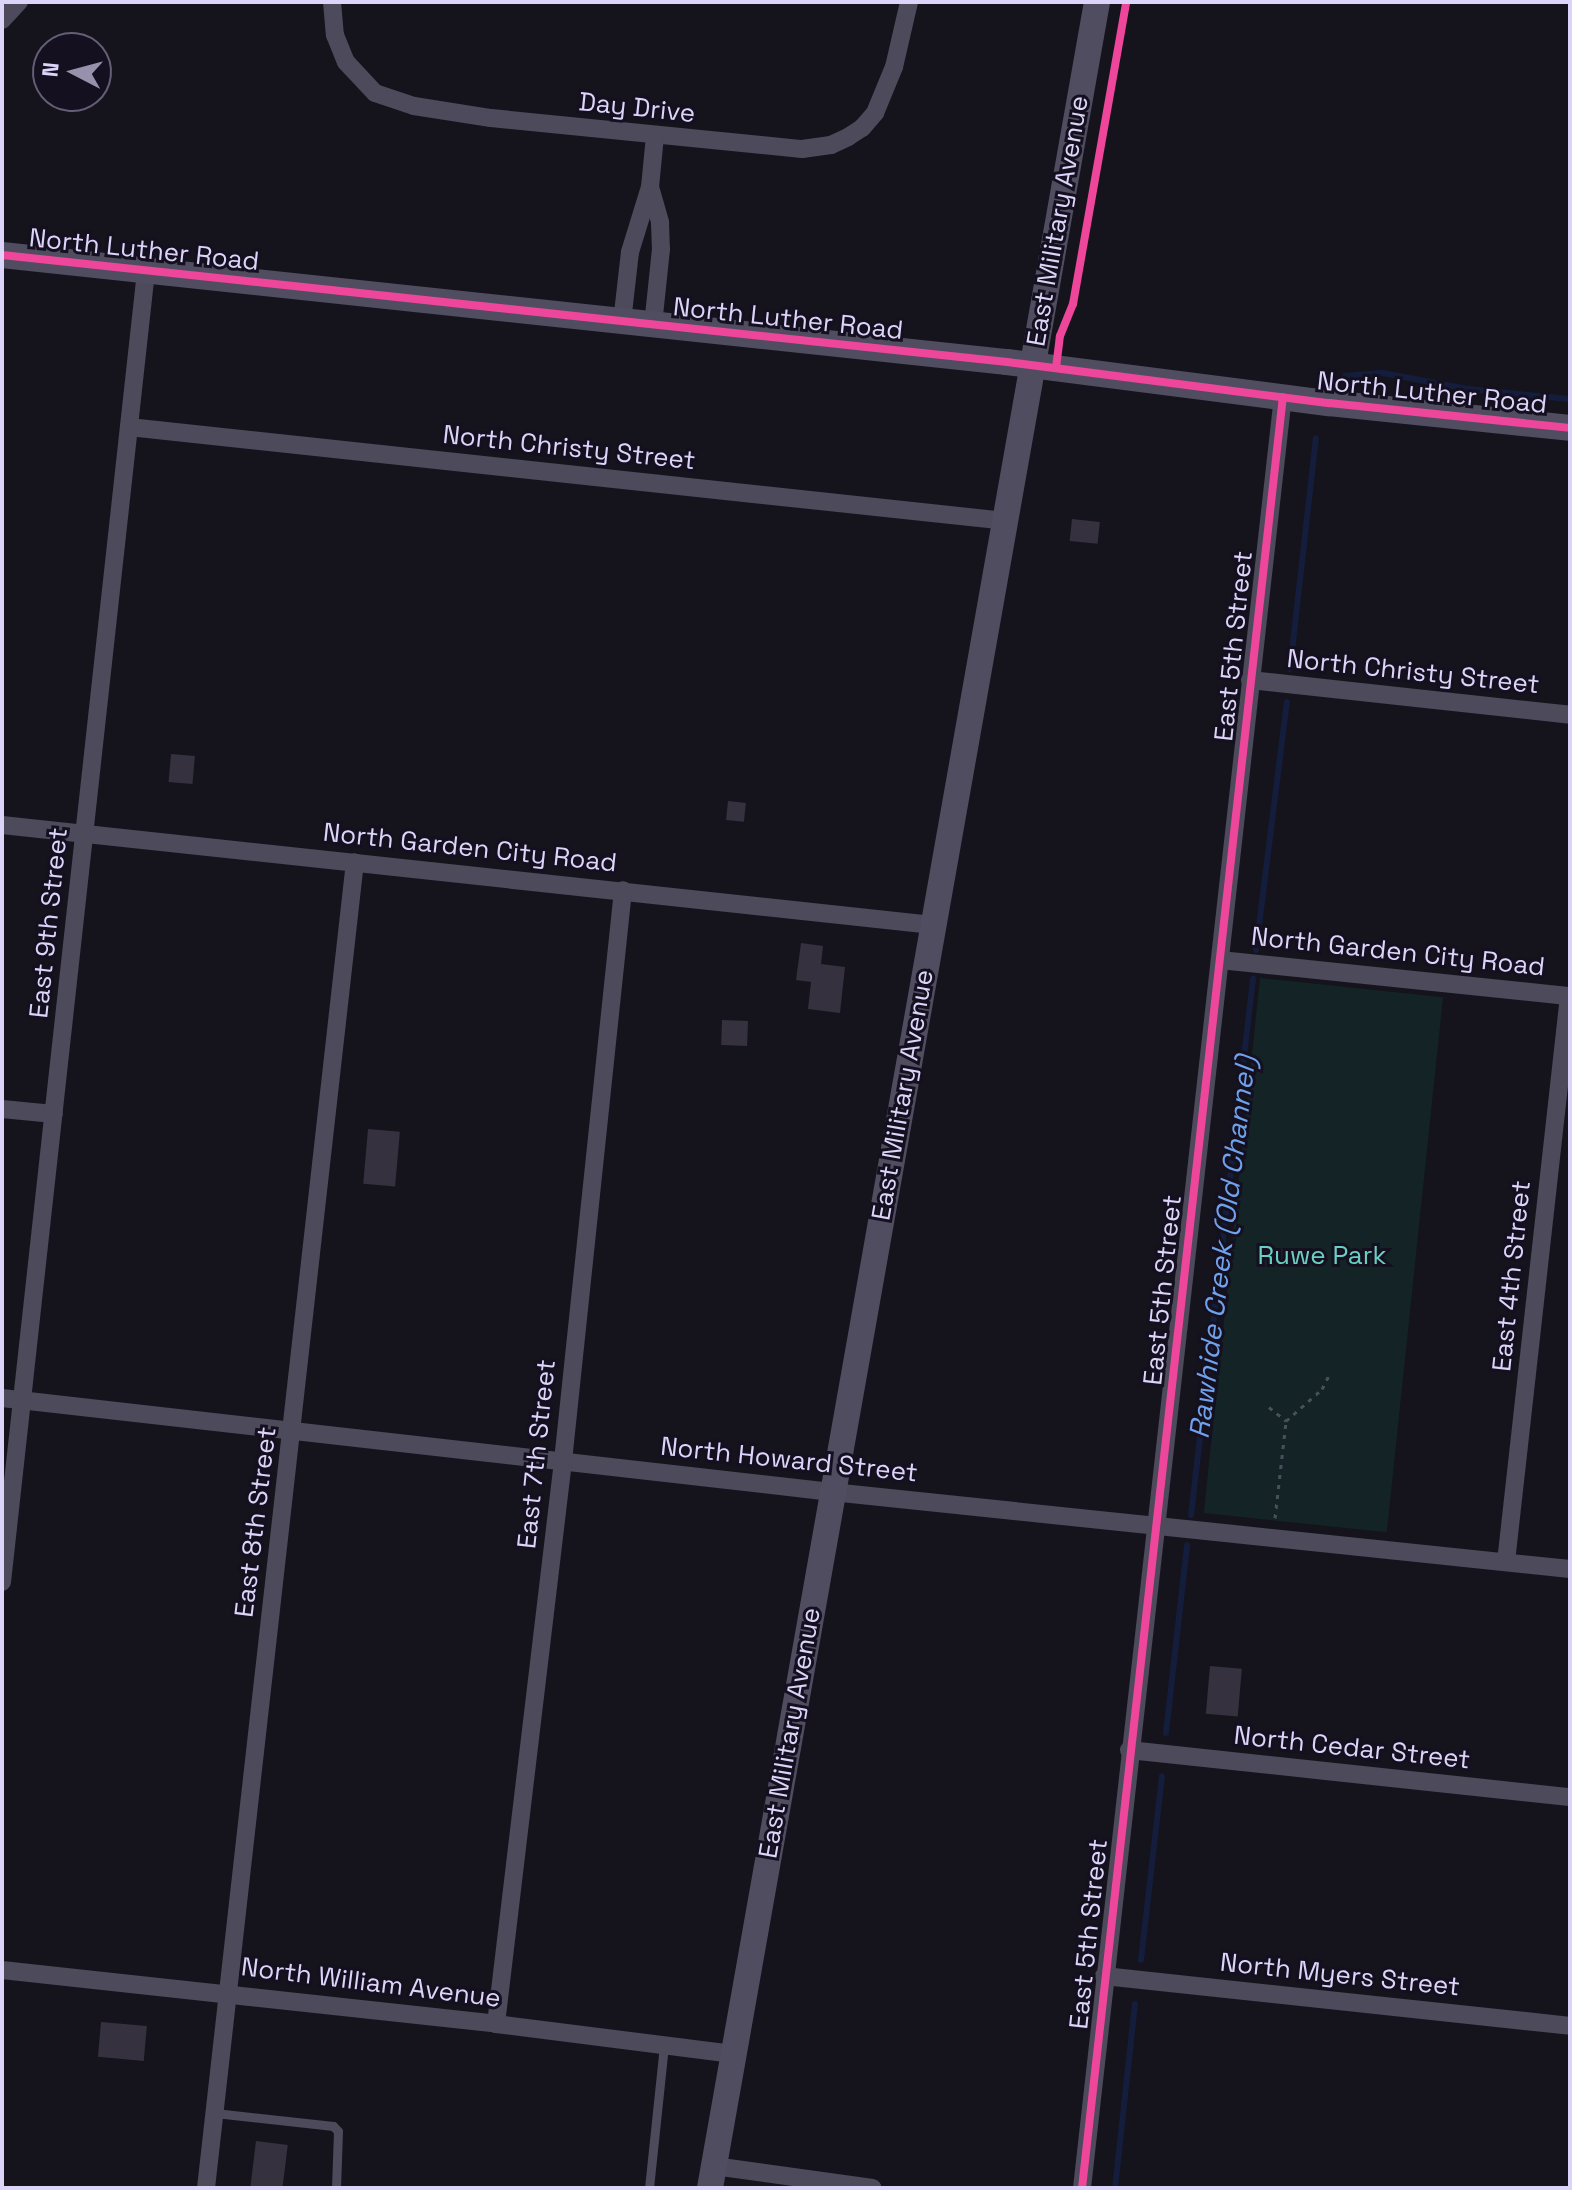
<!DOCTYPE html>
<style>
body{margin:0}
#map{position:relative;width:1572px;height:2190px;overflow:hidden;background:#15141c;font-family:"Space Grotesk",sans-serif}
div>[style]{position:absolute}
.green>*{inset:0;background:#142426;transform-origin:0 0}
.stream>*{height:6px;margin:-3px;padding:0 3px;transform-origin:3px;border-radius:3px;background:#141d3c}
.building>*{inset:0;background:#35313e;transform-origin:0 0}
.path>*{height:3px;margin-top:-1.5px;transform-origin:0;background:repeating-linear-gradient(90deg,#47505b 0 4px,transparent 0 10px)}
.lane>*{height:9px;margin:-4.5px;padding:0 4.5px;transform-origin:4.5px;border-radius:4.5px;background:#4c4a5b}
.street>*{height:18px;margin:-9px;padding:0 9px;transform-origin:9px;border-radius:9px;background:#4c4a5b}
.secondary>*{height:26px;margin:-13px;padding:0 13px;transform-origin:13px;border-radius:13px;background:#504d61}
.cycleway>*{height:8px;margin:-4px;padding:0 4px;transform-origin:4px;border-radius:4px;background:#ed469a}
span{translate:-50% -50%;white-space:nowrap;text-align:center;line-height:1.15;-webkit-text-stroke:6px #14101f;paint-order:stroke}
.street-label{font-size:26px;color:#ddd4f9}
.park-label{font-size:26px;color:#6acfc3}
.water-label{font-size:28px;color:#70a2eb;font-style:italic}
.frame{position:absolute;inset:0;border:4px solid #ddd4f9;pointer-events:none}
.north{position:absolute;left:32px;top:32px;width:80px;height:80px;box-sizing:border-box;background:#14101f;border:2px solid #645e76;border-radius:50%;rotate:276deg;font-size:22px;font-weight:700;line-height:32px;text-align:center;color:#ddd4f9}
.north::after{content:'';display:block;margin:auto;width:28px;height:36px;background:#9791ac;clip-path:polygon(50% 0,100% 100%,50% 72%,0 100%)}
</style>
<div id="map">
<div class="green">
<div style="left:1260px;top:978px;width:184px;height:538px;rotate:6deg"></div>
</div>
<div class="stream">
<div style="left:1345px;top:376px;width:38px;rotate:-5deg"></div>
<div style="left:1383px;top:373px;width:86px;rotate:10.7deg"></div>
<div style="left:1468px;top:389px;width:102px;rotate:5.6deg"></div>
<div style="left:1290px;top:669px;width:232px;rotate:-83.6deg"></div>
<div style="left:1256px;top:950px;width:250px;rotate:-82.9deg"></div>
<div style="left:1191px;top:1515px;width:540px;rotate:-83.4deg"></div>
<div style="left:1166px;top:1733px;width:189px;rotate:-83.6deg"></div>
<div style="left:1141px;top:1960px;width:185px;rotate:-83.5deg"></div>
<div style="left:1115px;top:2188px;width:185px;rotate:-83.8deg"></div>
</div>
<div class="building">
<div style="left:1072px;top:519px;width:28px;height:22px;rotate:6deg"></div>
<div style="left:171px;top:754px;width:24px;height:28px;rotate:5deg"></div>
<div style="left:728px;top:801px;width:18px;height:19px;rotate:6deg"></div>
<div style="clip-path:polygon(801px 943px,823px 946px,821px 964px,845px 967px,840px 1013px,808px 1009px,811px 982px,796px 980px)"></div>
<div style="left:722px;top:1020px;width:26px;height:25px;rotate:2deg"></div>
<div style="left:368px;top:1129px;width:32px;height:55px;rotate:5deg"></div>
<div style="left:1210px;top:1666px;width:32px;height:48px;rotate:5deg"></div>
<div style="left:101px;top:2022px;width:46px;height:35px;rotate:5deg"></div>
<div style="left:256px;top:2141px;width:32px;height:47px;rotate:7deg"></div>
</div>
<div class="path">
<div style="left:1269px;top:1407px;width:22px;rotate:39deg"></div>
<div style="left:1275px;top:1518px;width:98px;rotate:-83.5deg"></div>
<div style="left:1286px;top:1421px;width:48px;rotate:-41.6deg"></div>
<div style="left:1322px;top:1389px;width:16px;rotate:-63deg"></div>
</div>
<div class="lane">
<div style="left:215px;top:2113px;width:119px;rotate:6.3deg"></div>
<div style="left:333px;top:2126px;width:7px;rotate:45deg"></div>
<div style="left:338px;top:2131px;width:57px;rotate:92deg"></div>
<div style="left:649px;top:2188px;width:144px;rotate:-84deg"></div>
</div>
<div class="street">
<div style="left:332px;top:2px;width:33px;rotate:85deg"></div>
<div style="left:335px;top:35px;width:29px;rotate:68deg"></div>
<div style="left:346px;top:62px;width:42px;rotate:46.9deg"></div>
<div style="left:375px;top:93px;width:41px;rotate:18.4deg"></div>
<div style="left:414px;top:106px;width:78px;rotate:8.9deg"></div>
<div style="left:491px;top:118px;width:313px;rotate:5.7deg"></div>
<div style="left:802px;top:149px;width:29px;rotate:-8deg"></div>
<div style="left:831px;top:145px;width:19px;rotate:-25deg"></div>
<div style="left:848px;top:137px;width:17px;rotate:-33deg"></div>
<div style="left:862px;top:128px;width:20px;rotate:-49deg"></div>
<div style="left:875px;top:113px;width:50px;rotate:-67.6deg"></div>
<div style="left:894px;top:67px;width:67px;rotate:-77deg"></div>
<div style="left:2px;top:20px;width:25px;rotate:-47deg"></div>
<div style="left:650px;top:187px;width:37px;rotate:74deg"></div>
<div style="left:660px;top:223px;width:26px;rotate:88deg"></div>
<div style="left:661px;top:249px;width:76px;rotate:96deg"></div>
<div style="left:622px;top:322px;width:70px;rotate:-83.5deg"></div>
<div style="left:630px;top:252px;width:68px;rotate:-72.9deg"></div>
<div style="left:650px;top:187px;width:51px;rotate:-84.4deg"></div>
<div style="left:129px;top:427px;width:881px;rotate:6.12deg"></div>
<div style="left:1250px;top:680px;width:322px;rotate:6.2deg"></div>
<div style="left:2px;top:825px;width:936px;rotate:6.13deg"></div>
<div style="left:1220px;top:960px;width:352px;rotate:5.9deg"></div>
<div style="left:2px;top:1109px;width:52px;rotate:5.5deg"></div>
<div style="left:2px;top:1398px;width:835px;rotate:6.46deg"></div>
<div style="left:832px;top:1492px;width:742px;rotate:5.96deg"></div>
<div style="left:1506px;top:1562px;width:569px;rotate:-83.65deg"></div>
<div style="left:2px;top:1582px;width:1319px;rotate:-83.73deg"></div>
<div style="left:1129px;top:1750px;width:443px;rotate:6.1deg"></div>
<div style="left:2px;top:1970px;width:497px;rotate:6.2deg"></div>
<div style="left:496px;top:2024px;width:239px;rotate:7.2deg"></div>
<div style="left:1104px;top:1976px;width:469px;rotate:6.1deg"></div>
<div style="left:496px;top:2024px;width:567px;rotate:-83.21deg"></div>
<div style="left:563px;top:1461px;width:574px;rotate:-84deg"></div>
<div style="left:714px;top:2166px;width:160px;rotate:7.9deg"></div>
<div style="left:206px;top:2188px;width:1334px;rotate:-83.59deg"></div>
<div style="left:1082px;top:2188px;width:1802px;rotate:-83.6deg"></div>
</div>
<div class="secondary">
<div style="left:2px;top:255px;width:1011px;rotate:6.08deg"></div>
<div style="left:1007px;top:362px;width:325px;rotate:7.3deg"></div>
<div style="left:1329px;top:403px;width:242px;rotate:5.9deg"></div>
<div style="left:710px;top:2188px;width:2220px;rotate:-79.96deg"></div>
</div>
<div class="cycleway">
<div style="left:2px;top:255px;width:1011px;rotate:6.08deg"></div>
<div style="left:1007px;top:362px;width:325px;rotate:7.3deg"></div>
<div style="left:1329px;top:403px;width:242px;rotate:5.9deg"></div>
<div style="left:1056px;top:368px;width:32px;rotate:-83deg"></div>
<div style="left:1060px;top:336px;width:35px;rotate:-68deg"></div>
<div style="left:1073px;top:304px;width:307px;rotate:-80deg"></div>
<div style="left:1082px;top:2188px;width:1802px;rotate:-83.6deg"></div>
</div>
<div class="street-label">
<span style="left:637px;top:108px;rotate:6deg">Day Drive</span>
<span style="left:1058px;top:221px;rotate:-80deg">East Military Avenue</span>
<span style="left:144px;top:250px;rotate:6deg">North Luther Road</span>
<span style="left:788px;top:319px;rotate:6deg">North Luther Road</span>
<span style="left:1432px;top:393px;rotate:6deg">North Luther Road</span>
<span style="left:569px;top:448px;rotate:6deg">North Christy Street</span>
<span style="left:1234px;top:646px;rotate:-84deg">East 5th Street</span>
<span style="left:1413px;top:672px;rotate:6deg">North Christy Street</span>
<span style="left:470px;top:848px;rotate:6deg">North Garden City Road</span>
<span style="left:49px;top:923px;rotate:-84deg">East 9th Street</span>
<span style="left:1398px;top:952px;rotate:6deg">North Garden City Road</span>
<span style="left:903px;top:1095px;rotate:-80deg">East Military Avenue</span>
<span style="left:1512px;top:1276px;rotate:-84deg">East 4th Street</span>
<span style="left:1163px;top:1290px;rotate:-84deg">East 5th Street</span>
<span style="left:537px;top:1454px;rotate:-84deg">East 7th Street</span>
<span style="left:789px;top:1460px;rotate:6deg">North Howard Street</span>
<span style="left:256px;top:1522px;rotate:-83deg">East 8th Street</span>
<span style="left:790px;top:1733px;rotate:-80deg">East Military Avenue</span>
<span style="left:1352px;top:1748px;rotate:6deg">North Cedar Street</span>
<span style="left:1089px;top:1934px;rotate:-84deg">East 5th Street</span>
<span style="left:1340px;top:1975px;rotate:6deg">North Myers Street</span>
<span style="left:371px;top:1983px;rotate:7deg">North William Avenue</span>
</div>
<div class="park-label">
<span style="left:1322px;top:1256px">Ruwe Park</span>
</div>
<div class="water-label">
<span style="left:1222px;top:1247px;rotate:-83deg">Rawhide Creek (Old Channel)</span>
</div>
<div class="frame"></div>
<div class="north">N</div>
</div>
